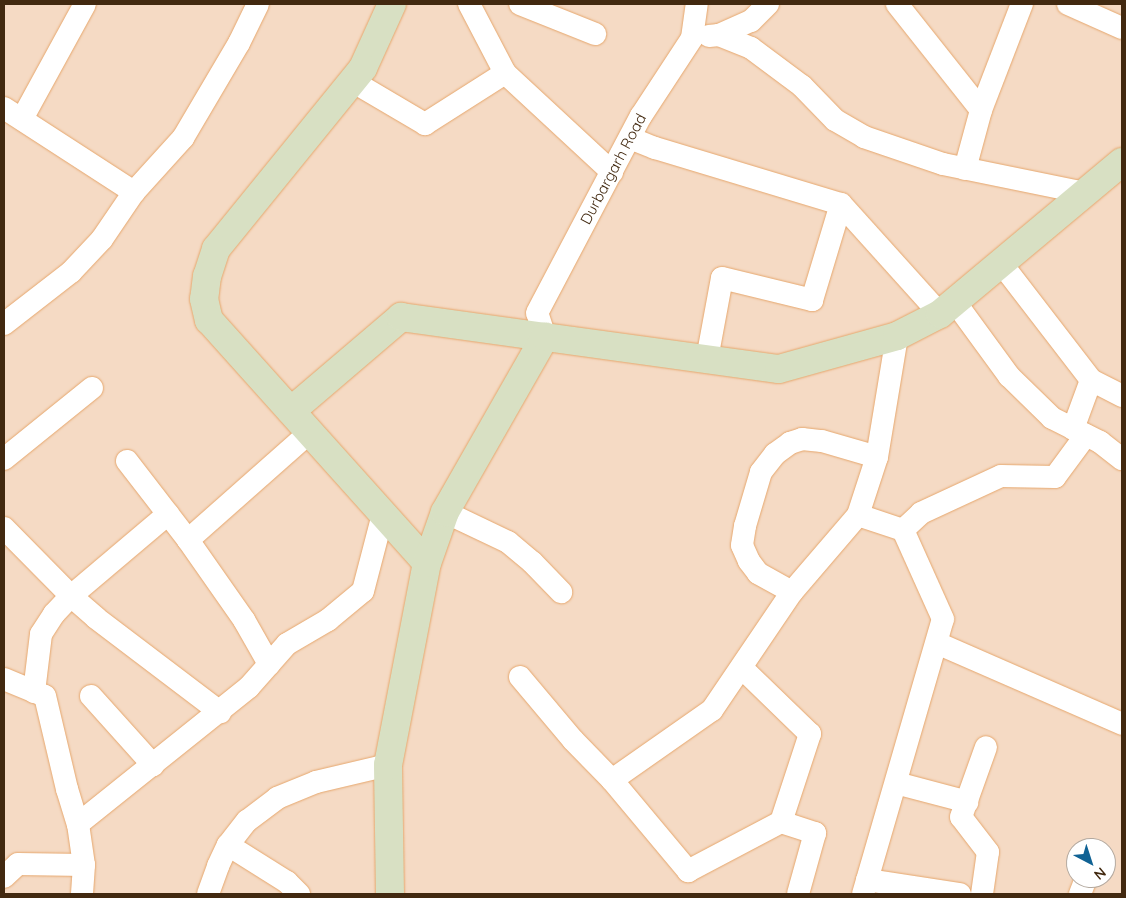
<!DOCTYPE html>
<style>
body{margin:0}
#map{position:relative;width:1126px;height:898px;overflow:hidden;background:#f5dac4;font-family:Quicksand,sans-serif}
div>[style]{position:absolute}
.roads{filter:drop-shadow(0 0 1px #e6a76d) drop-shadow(0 0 1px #e6a76d)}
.street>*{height:22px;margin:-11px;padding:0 11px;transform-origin:11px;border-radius:11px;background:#fff}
.secondary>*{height:28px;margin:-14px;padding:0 14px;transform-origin:14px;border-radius:14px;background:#d8e0c3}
span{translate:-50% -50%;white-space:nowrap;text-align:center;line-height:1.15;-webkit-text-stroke:4px #fff;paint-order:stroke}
.street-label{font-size:15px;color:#422910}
.frame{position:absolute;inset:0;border:5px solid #422910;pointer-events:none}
.north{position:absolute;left:1066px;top:838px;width:50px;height:50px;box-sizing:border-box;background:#fff;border:1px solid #b3a99f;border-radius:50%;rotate:140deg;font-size:14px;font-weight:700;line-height:20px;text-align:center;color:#422910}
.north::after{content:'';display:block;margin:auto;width:18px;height:22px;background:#106294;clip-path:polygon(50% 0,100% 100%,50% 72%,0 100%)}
</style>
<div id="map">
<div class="roads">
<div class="street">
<div style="left:469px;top:4px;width:78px;rotate:62.4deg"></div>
<div style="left:520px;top:4px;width:81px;rotate:21.8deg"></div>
<div style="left:897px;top:4px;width:135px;rotate:51.6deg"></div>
<div style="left:1068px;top:4px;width:59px;rotate:24deg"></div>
<div style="left:719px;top:35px;width:35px;rotate:22deg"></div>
<div style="left:751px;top:48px;width:64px;rotate:36.7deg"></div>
<div style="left:802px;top:86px;width:47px;rotate:45.9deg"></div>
<div style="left:835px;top:120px;width:34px;rotate:30deg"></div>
<div style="left:864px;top:137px;width:83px;rotate:18.9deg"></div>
<div style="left:943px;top:164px;width:145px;rotate:11.5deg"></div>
<div style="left:709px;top:36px;width:10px;rotate:-6deg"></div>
<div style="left:719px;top:35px;width:35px;rotate:-24deg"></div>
<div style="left:751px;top:21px;width:24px;rotate:-45deg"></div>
<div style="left:352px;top:81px;width:85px;rotate:30.5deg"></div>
<div style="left:425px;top:124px;width:95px;rotate:-32.5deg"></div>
<div style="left:505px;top:73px;width:146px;rotate:42.8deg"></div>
<div style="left:4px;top:108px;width:155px;rotate:32.9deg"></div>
<div style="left:22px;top:119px;width:131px;rotate:-61.3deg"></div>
<div style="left:630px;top:138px;width:27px;rotate:22deg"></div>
<div style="left:655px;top:148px;width:194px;rotate:16.8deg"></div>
<div style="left:841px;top:204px;width:148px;rotate:48deg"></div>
<div style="left:965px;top:169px;width:61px;rotate:-74.8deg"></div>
<div style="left:981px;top:110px;width:114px;rotate:-68.9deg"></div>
<div style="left:1001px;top:263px;width:148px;rotate:52.4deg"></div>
<div style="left:1091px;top:380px;width:35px;rotate:27deg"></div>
<div style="left:955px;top:302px;width:92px;rotate:53.9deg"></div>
<div style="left:1009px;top:376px;width:60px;rotate:44.3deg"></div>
<div style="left:1052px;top:418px;width:54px;rotate:26.6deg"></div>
<div style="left:1100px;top:442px;width:28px;rotate:38deg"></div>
<div style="left:4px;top:324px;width:85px;rotate:-37.8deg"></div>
<div style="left:71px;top:272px;width:45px;rotate:-46.8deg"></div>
<div style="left:102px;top:239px;width:57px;rotate:-55.8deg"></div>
<div style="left:134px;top:192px;width:73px;rotate:-47.8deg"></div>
<div style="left:183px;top:138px;width:110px;rotate:-59.5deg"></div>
<div style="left:239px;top:43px;width:43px;rotate:-64deg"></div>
<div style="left:545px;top:337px;width:25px;rotate:-108deg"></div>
<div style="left:537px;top:313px;width:223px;rotate:-62.2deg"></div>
<div style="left:641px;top:116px;width:93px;rotate:-56.8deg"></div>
<div style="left:692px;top:38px;width:34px;rotate:-82deg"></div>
<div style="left:707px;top:359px;width:82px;rotate:-79.5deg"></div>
<div style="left:722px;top:278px;width:93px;rotate:13.7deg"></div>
<div style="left:812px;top:300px;width:100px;rotate:-73.2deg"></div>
<div style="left:1073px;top:429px;width:52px;rotate:-69.8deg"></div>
<div style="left:4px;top:459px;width:113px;rotate:-38.9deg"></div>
<div style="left:127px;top:461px;width:100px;rotate:52.3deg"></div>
<div style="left:188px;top:540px;width:98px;rotate:55deg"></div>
<div style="left:244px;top:620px;width:51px;rotate:60.4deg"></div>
<div style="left:445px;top:512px;width:70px;rotate:25.5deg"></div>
<div style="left:508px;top:542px;width:31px;rotate:40deg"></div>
<div style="left:532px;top:562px;width:42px;rotate:46deg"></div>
<div style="left:858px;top:515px;width:61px;rotate:-71.9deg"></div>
<div style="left:877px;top:457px;width:123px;rotate:-80.6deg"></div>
<div style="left:4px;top:528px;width:95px;rotate:45.4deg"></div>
<div style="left:71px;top:596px;width:33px;rotate:41deg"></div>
<div style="left:96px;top:618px;width:156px;rotate:37.2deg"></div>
<div style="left:188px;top:540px;width:163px;rotate:-41.5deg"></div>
<div style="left:792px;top:592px;width:39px;rotate:-151deg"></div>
<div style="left:758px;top:573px;width:15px;rotate:-127deg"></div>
<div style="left:749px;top:561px;width:17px;rotate:-114deg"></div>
<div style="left:742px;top:545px;width:19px;rotate:-81deg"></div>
<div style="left:745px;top:526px;width:56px;rotate:-73.5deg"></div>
<div style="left:761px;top:472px;width:23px;rotate:-52deg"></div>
<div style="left:775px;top:454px;width:19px;rotate:-36deg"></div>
<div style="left:790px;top:443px;width:13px;rotate:-18deg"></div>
<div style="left:802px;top:439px;width:20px;rotate:6deg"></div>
<div style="left:822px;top:441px;width:57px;rotate:16.2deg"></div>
<div style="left:937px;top:643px;width:202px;rotate:23.6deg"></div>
<div style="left:520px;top:677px;width:82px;rotate:49.9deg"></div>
<div style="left:573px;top:740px;width:56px;rotate:45.7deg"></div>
<div style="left:612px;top:780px;width:122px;rotate:-35deg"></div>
<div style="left:712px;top:710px;width:143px;rotate:-55.9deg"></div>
<div style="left:792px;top:592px;width:101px;rotate:-49.4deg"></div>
<div style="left:858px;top:515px;width:47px;rotate:18.4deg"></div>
<div style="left:903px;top:530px;width:25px;rotate:-43deg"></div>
<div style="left:921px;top:513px;width:88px;rotate:-24.8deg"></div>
<div style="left:1001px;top:476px;width:54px;rotate:1.1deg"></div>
<div style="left:1055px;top:477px;width:52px;rotate:-53.6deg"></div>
<div style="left:4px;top:679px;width:44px;rotate:22.5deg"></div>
<div style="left:45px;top:696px;width:96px;rotate:76.7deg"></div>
<div style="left:67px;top:789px;width:37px;rotate:73deg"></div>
<div style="left:78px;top:824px;width:41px;rotate:81.7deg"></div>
<div style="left:84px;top:865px;width:29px;rotate:94deg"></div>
<div style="left:34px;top:692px;width:58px;rotate:-83.1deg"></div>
<div style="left:41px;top:634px;width:24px;rotate:-57deg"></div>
<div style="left:54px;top:614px;width:25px;rotate:-47deg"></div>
<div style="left:71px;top:596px;width:127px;rotate:-40.2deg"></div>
<div style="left:91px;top:696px;width:93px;rotate:48.1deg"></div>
<div style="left:612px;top:780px;width:119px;rotate:50.1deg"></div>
<div style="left:688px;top:871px;width:105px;rotate:-27.8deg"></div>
<div style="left:781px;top:822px;width:93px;rotate:-71.8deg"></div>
<div style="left:810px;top:734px;width:95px;rotate:-135.9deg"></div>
<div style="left:896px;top:783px;width:74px;rotate:14.8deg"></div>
<div style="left:781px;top:822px;width:36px;rotate:18deg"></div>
<div style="left:815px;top:833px;width:63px;rotate:105.6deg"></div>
<div style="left:78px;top:824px;width:219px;rotate:-38.7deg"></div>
<div style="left:249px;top:687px;width:57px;rotate:-48.5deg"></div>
<div style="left:287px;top:644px;width:48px;rotate:-30.3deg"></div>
<div style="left:328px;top:620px;width:45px;rotate:-39.6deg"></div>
<div style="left:363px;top:591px;width:80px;rotate:-75.4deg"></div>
<div style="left:228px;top:845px;width:70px;rotate:32.1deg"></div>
<div style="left:287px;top:882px;width:17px;rotate:45deg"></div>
<div style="left:4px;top:877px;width:19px;rotate:-43deg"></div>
<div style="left:18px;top:864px;width:66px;rotate:0.9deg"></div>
<div style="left:867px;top:880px;width:94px;rotate:8.6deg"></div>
<div style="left:208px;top:894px;width:30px;rotate:-70deg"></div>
<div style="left:218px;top:866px;width:23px;rotate:-65deg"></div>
<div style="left:228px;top:845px;width:31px;rotate:-52deg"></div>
<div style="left:247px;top:821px;width:38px;rotate:-37deg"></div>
<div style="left:277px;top:798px;width:42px;rotate:-22.3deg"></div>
<div style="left:316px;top:782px;width:74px;rotate:-13.3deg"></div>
<div style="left:863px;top:894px;width:286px;rotate:-73.8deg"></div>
<div style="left:943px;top:619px;width:98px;rotate:-114.2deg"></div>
<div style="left:982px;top:894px;width:42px;rotate:-81.9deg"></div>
<div style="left:988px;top:852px;width:44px;rotate:-127.6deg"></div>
<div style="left:961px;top:817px;width:74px;rotate:-70.3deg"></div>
<div style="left:1080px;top:894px;width:17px;rotate:-69deg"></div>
</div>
<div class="secondary">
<div style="left:392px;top:4px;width:70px;rotate:114.4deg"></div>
<div style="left:363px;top:68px;width:233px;rotate:129.1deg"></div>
<div style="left:216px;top:249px;width:28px;rotate:108deg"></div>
<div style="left:207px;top:276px;width:23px;rotate:97deg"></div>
<div style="left:204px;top:299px;width:22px;rotate:77deg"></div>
<div style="left:209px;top:320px;width:326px;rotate:48.1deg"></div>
<div style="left:291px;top:411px;width:145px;rotate:-40.5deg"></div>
<div style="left:401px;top:317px;width:145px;rotate:7.9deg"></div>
<div style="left:390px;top:894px;width:129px;rotate:-90.9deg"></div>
<div style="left:388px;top:765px;width:206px;rotate:-79.1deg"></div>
<div style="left:427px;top:563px;width:54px;rotate:-70.6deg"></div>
<div style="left:445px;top:512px;width:202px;rotate:-60.3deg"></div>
<div style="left:545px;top:337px;width:236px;rotate:7.8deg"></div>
<div style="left:779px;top:369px;width:123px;rotate:-15.6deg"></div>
<div style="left:897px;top:336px;width:48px;rotate:-27.1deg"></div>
<div style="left:940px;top:314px;width:237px;rotate:-39.9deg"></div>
</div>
</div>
<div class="street-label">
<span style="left:613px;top:169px;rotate:-62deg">Durbargarh Road</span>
</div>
<div class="frame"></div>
<div class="north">N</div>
</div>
